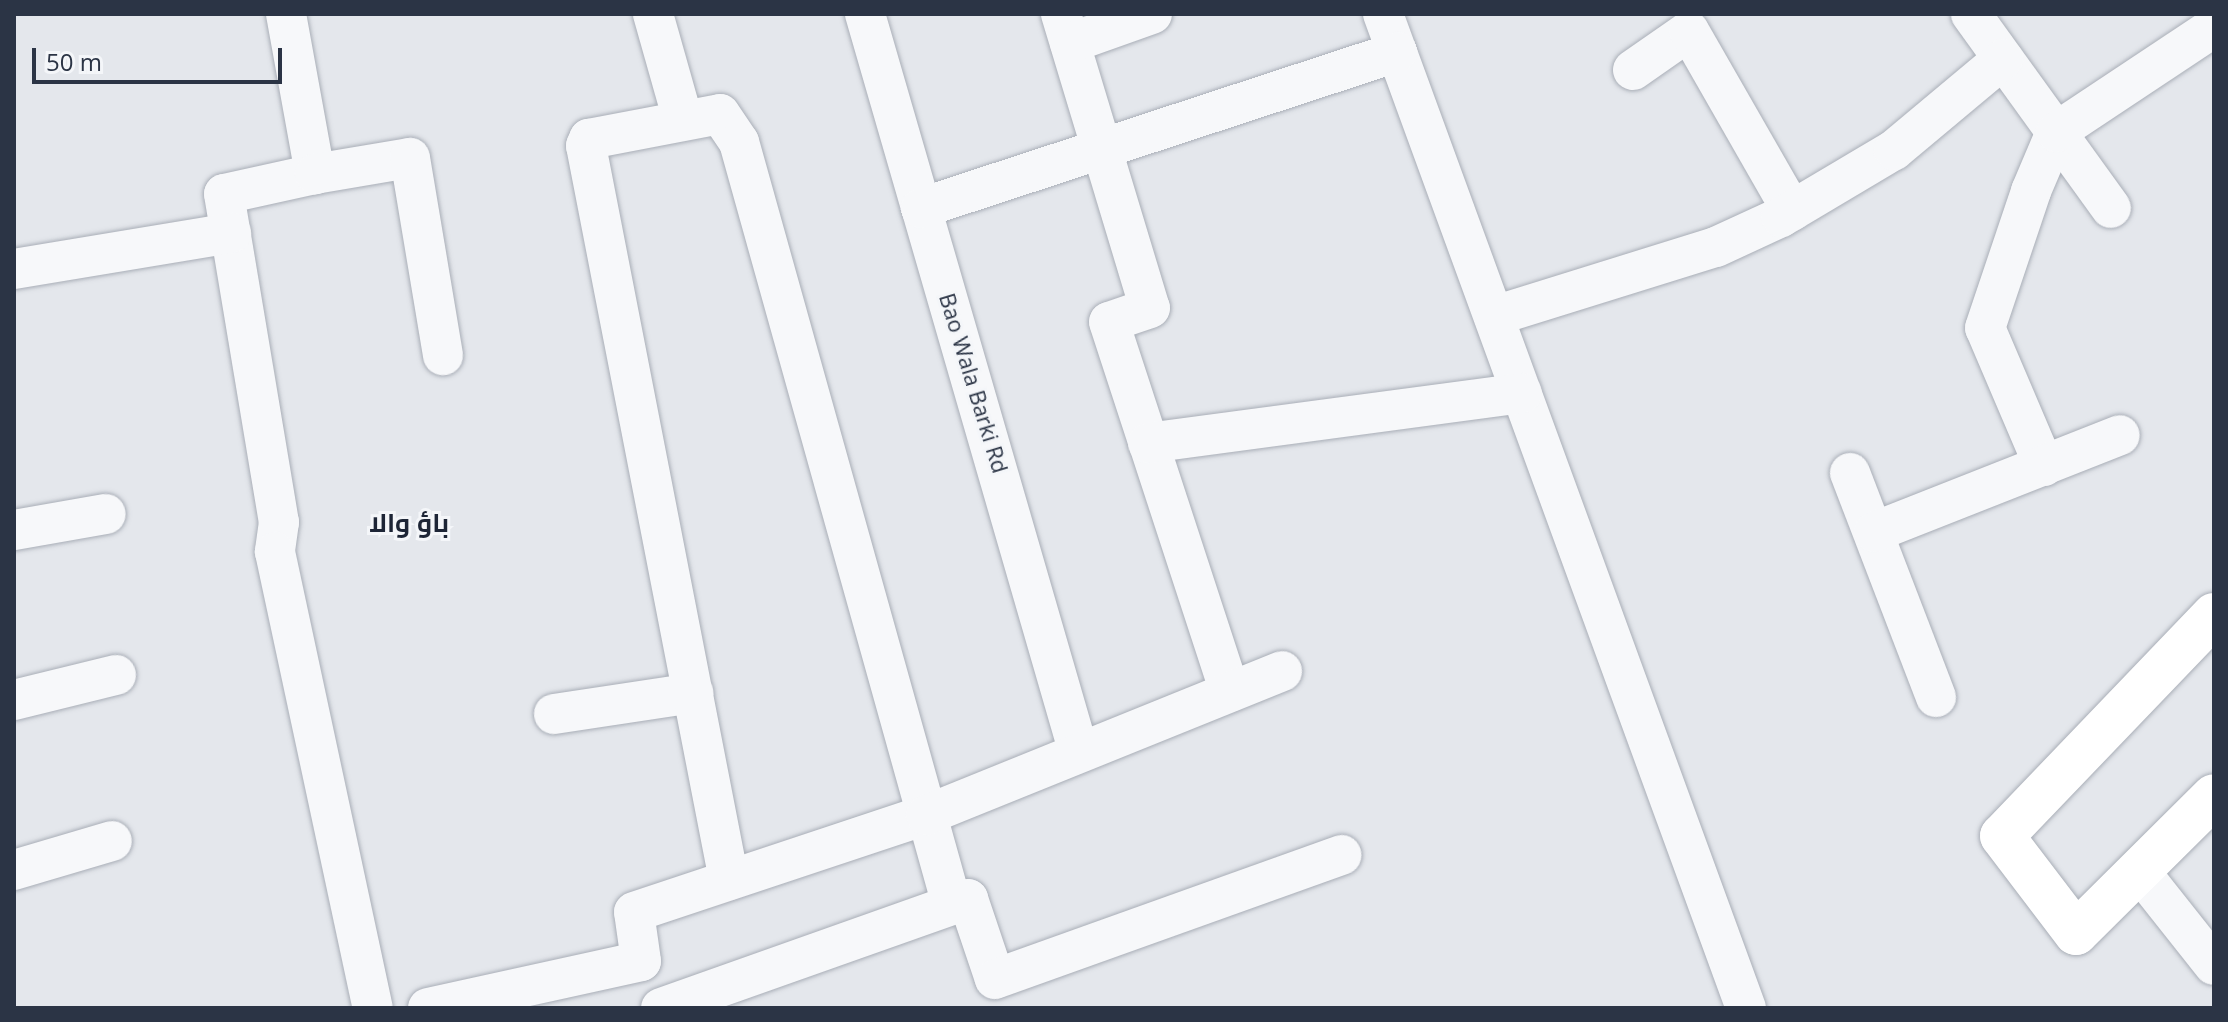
<!DOCTYPE html>
<meta charset="utf-8">
<style>
body{margin:0}
#map{position:relative;width:2228px;height:1022px;overflow:hidden;background:#e4e7ec;font-family:"Open Sans",Cairo,sans-serif}
div>[style]{position:absolute}
.roads{filter:drop-shadow(0 0 2px #a9aeb7) drop-shadow(0 0 2px #a9aeb7)}
.street>*{height:40px;margin:-20px;padding:0 20px;transform-origin:20px;border-radius:20px;background:#f7f8fa}
.secondary>*{height:44px;margin:-22px;padding:0 22px;transform-origin:22px;border-radius:22px;background:#fff}
span{translate:-50% -50%;white-space:nowrap;text-align:center;line-height:1.15;-webkit-text-stroke:6px #f4f6f9;paint-order:stroke}
.street-label{font-size:22px;color:#2b3445}
.quarter-label{font-size:26px;color:#1d2536;font-weight:700}
.frame{position:absolute;inset:0;border:16px solid #2b3445;pointer-events:none}
.scale{position:absolute;left:32px;top:48px;width:250px;height:36px;box-sizing:border-box;border:4px solid #2b3445;border-top:0;padding-left:10px;font-size:24px;line-height:28px;white-space:nowrap;color:#2b3445;-webkit-text-stroke:6px #f4f6f9;paint-order:stroke}
</style>
<div id="map">
<div class="roads">
<div class="street">
<div style="left:286px;top:14px;width:163px;rotate:79.7deg"></div>
<div style="left:315px;top:174px;width:93px;rotate:167.6deg"></div>
<div style="left:224px;top:194px;width:333px;rotate:80.5deg"></div>
<div style="left:279px;top:522px;width:30px;rotate:98deg"></div>
<div style="left:275px;top:552px;width:466px;rotate:77.9deg"></div>
<div style="left:653px;top:14px;width:110px;rotate:74.2deg"></div>
<div style="left:865px;top:14px;width:769px;rotate:73.85deg"></div>
<div style="left:1061px;top:14px;width:307px;rotate:73.2deg"></div>
<div style="left:1150px;top:308px;width:43px;rotate:161.1deg"></div>
<div style="left:1109px;top:322px;width:389px;rotate:71.9deg"></div>
<div style="left:1383px;top:14px;width:1058px;rotate:69.94deg"></div>
<div style="left:1971px;top:14px;width:239px;rotate:54.2deg"></div>
<div style="left:1070px;top:43px;width:87px;rotate:-19.5deg"></div>
<div style="left:1633px;top:70px;width:68px;rotate:-34.9deg"></div>
<div style="left:1689px;top:31px;width:207px;rotate:60.2deg"></div>
<div style="left:315px;top:174px;width:96px;rotate:-9.6deg"></div>
<div style="left:410px;top:158px;width:200px;rotate:80.5deg"></div>
<div style="left:921px;top:208px;width:501px;rotate:-18.15deg"></div>
<div style="left:14px;top:269px;width:220px;rotate:-9.4deg"></div>
<div style="left:1494px;top:316px;width:232px;rotate:-17.3deg"></div>
<div style="left:1716px;top:247px;width:72px;rotate:-24.8deg"></div>
<div style="left:1781px;top:217px;width:131px;rotate:-30.7deg"></div>
<div style="left:1894px;top:150px;width:142px;rotate:-39.9deg"></div>
<div style="left:1148px;top:443px;width:377px;rotate:-7.6deg"></div>
<div style="left:2044px;top:466px;width:150px;rotate:-113.1deg"></div>
<div style="left:1985px;top:328px;width:145px;rotate:-71.4deg"></div>
<div style="left:2031px;top:191px;width:64px;rotate:-67deg"></div>
<div style="left:2056px;top:132px;width:190px;rotate:-33.6deg"></div>
<div style="left:1850px;top:473px;width:240px;rotate:69deg"></div>
<div style="left:14px;top:530px;width:93px;rotate:-9.9deg"></div>
<div style="left:1874px;top:532px;width:264px;rotate:-21.5deg"></div>
<div style="left:14px;top:700px;width:105px;rotate:-13.8deg"></div>
<div style="left:554px;top:714px;width:141px;rotate:-8.6deg"></div>
<div style="left:14px;top:870px;width:102px;rotate:-16.5deg"></div>
<div style="left:2141px;top:873px;width:117px;rotate:51.6deg"></div>
<div style="left:729px;top:880px;width:748px;rotate:-101.02deg"></div>
<div style="left:586px;top:146px;width:8px;rotate:-67deg"></div>
<div style="left:589px;top:139px;width:133px;rotate:-10.8deg"></div>
<div style="left:720px;top:114px;width:34px;rotate:56deg"></div>
<div style="left:739px;top:142px;width:792px;rotate:74.4deg"></div>
<div style="left:428px;top:1008px;width:218px;rotate:-12.4deg"></div>
<div style="left:641px;top:961px;width:49px;rotate:-98.1deg"></div>
<div style="left:634px;top:912px;width:308px;rotate:-18.4deg"></div>
<div style="left:926px;top:815px;width:384px;rotate:-22deg"></div>
<div style="left:661px;top:1008px;width:326px;rotate:-19.5deg"></div>
<div style="left:968px;top:899px;width:84px;rotate:71.4deg"></div>
<div style="left:995px;top:979px;width:368px;rotate:-19.7deg"></div>
</div>
<div class="secondary">
<div style="left:2214px;top:615px;width:306px;rotate:133.8deg"></div>
<div style="left:2002px;top:836px;width:122px;rotate:52.7deg"></div>
<div style="left:2076px;top:933px;width:194px;rotate:-44.8deg"></div>
</div>
</div>
<div class="street-label">
<span style="left:974px;top:383px;rotate:73deg">Bao Wala Barki Rd</span>
</div>
<div class="quarter-label">
<span style="left:409px;top:523px">باؤ والا</span>
</div>
<div class="frame"></div>
<div class="scale">50 m</div>
</div>
